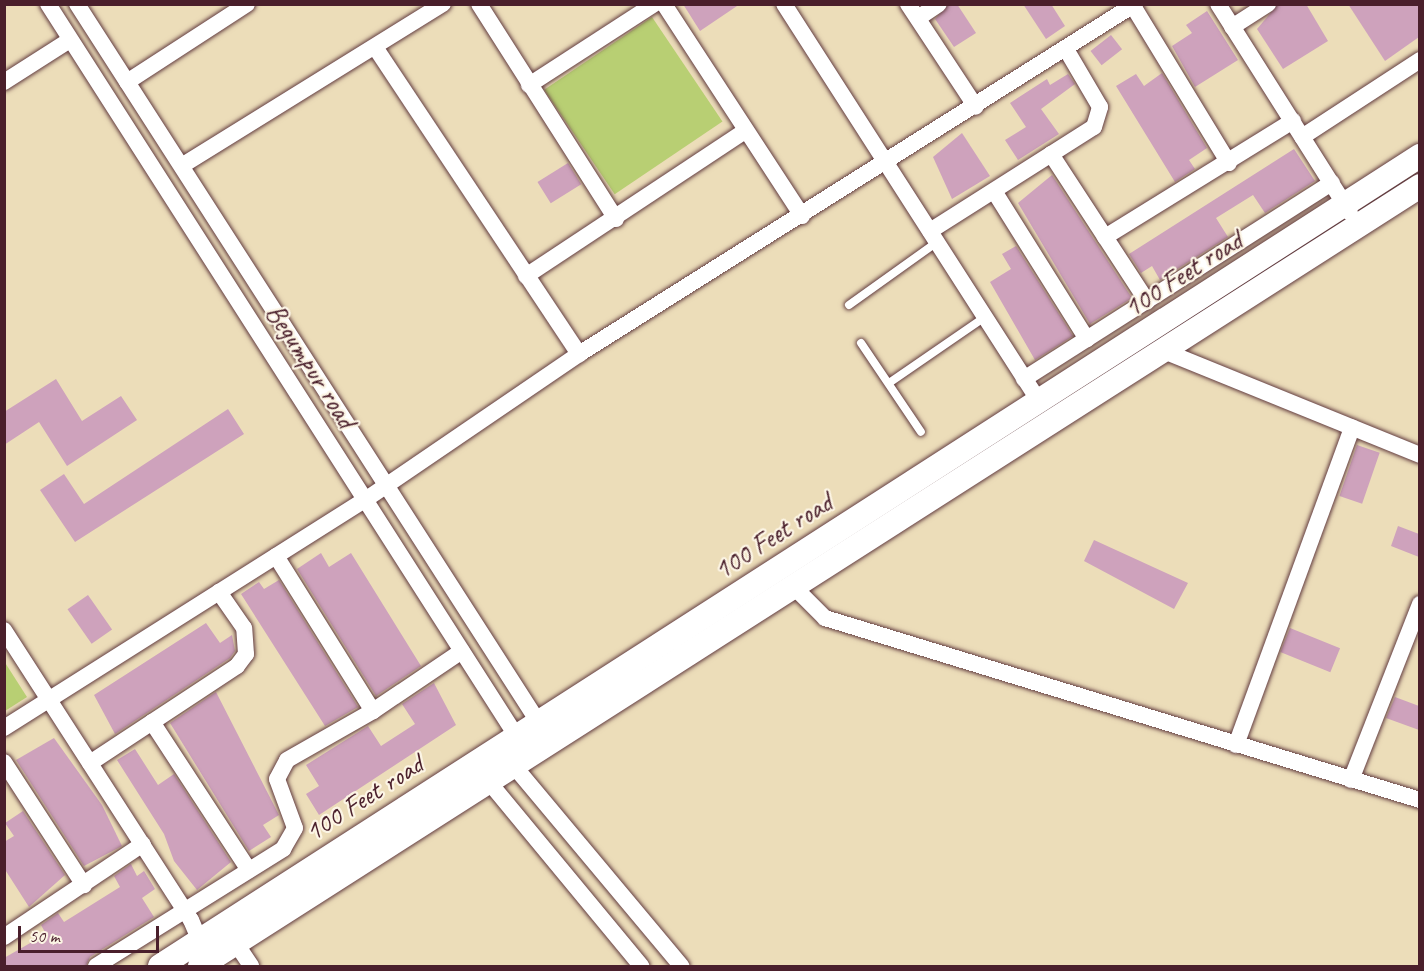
<!DOCTYPE html>
<style>
body{margin:0}
#map{position:relative;width:1424px;height:971px;overflow:hidden;background:#ecddb9;font-family:Caveat,sans-serif}
div>[style]{position:absolute}
.green>*{inset:0;background:#b8cf73;transform-origin:0 0}
.building>*{inset:0;background:#cea2bc;transform-origin:0 0}
.roads{filter:drop-shadow(0 0 2px #623c40) drop-shadow(0 0 2px #623c40)}
.lane>*{height:8px;margin:-4px;padding:0 4px;transform-origin:4px;border-radius:4px;background:#fff}
.street>*{height:16px;margin:-8px;padding:0 8px;transform-origin:8px;border-radius:8px;background:#fff}
.secondary>*{height:24px;margin:-12px;padding:0 12px;transform-origin:12px;border-radius:12px;background:#fff}
span{translate:-50% -50%;white-space:nowrap;text-align:center;line-height:1.15;-webkit-text-stroke:4.5px #fcf5e5;paint-order:stroke}
.street-label{font-size:28px;color:#4a1f2b}
.frame{position:absolute;inset:0;border:6px solid #4a1f2b;pointer-events:none}
.scale{position:absolute;left:18px;top:926px;width:141px;height:27px;box-sizing:border-box;border:3px solid #4a1f2b;border-top:0;padding-left:8px;font-size:18px;line-height:21px;white-space:nowrap;color:#4a1f2b;-webkit-text-stroke:4px #fcf5e5;paint-order:stroke}
</style>
<div id="map">
<div class="green">
<div style="left:652px;top:17px;width:126px;height:130px;rotate:56deg"></div>
<div style="clip-path:polygon(4px 661px,27px 697px,5px 711px,4px 711px)"></div>
</div>
<div class="building">
<div style="clip-path:polygon(683px 4px,740px 4px,700px 31px)"></div>
<div style="clip-path:polygon(949px 4px,957px 4px,976px 33px,954px 47px,935px 19px)"></div>
<div style="clip-path:polygon(1023px 4px,1051px 4px,1065px 26px,1046px 39px)"></div>
<div style="clip-path:polygon(1278px 4px,1306px 4px,1328px 41px,1283px 69px,1257px 29px)"></div>
<div style="clip-path:polygon(1348px 4px,1419px 4px,1419px 37px,1385px 61px)"></div>
<div style="clip-path:polygon(1207px 11px,1238px 60px,1195px 87px,1172px 46px,1192px 33px,1186px 25px)"></div>
<div style="left:1111px;top:35px;width:18px;height:26px;rotate:52deg"></div>
<div style="clip-path:polygon(1162px 73px,1207px 148px,1189px 160px,1195px 169px,1175px 182px,1116px 86px,1136px 74px,1144px 86px)"></div>
<div style="clip-path:polygon(1068px 74px,1075px 84px,1041px 109px,1059px 134px,1018px 160px,1005px 140px,1026px 127px,1010px 103px,1047px 79px,1050px 85px)"></div>
<div style="clip-path:polygon(962px 133px,990px 176px,952px 199px,933px 157px)"></div>
<div style="clip-path:polygon(1294px 149px,1315px 181px,1265px 213px,1253px 195px,1216px 218px,1228px 237px,1160px 280px,1152px 266px,1141px 273px,1129px 254px)"></div>
<div style="left:568px;top:163px;width:25px;height:36px;rotate:58deg"></div>
<div style="clip-path:polygon(1052px 175px,1132px 298px,1090px 324px,1018px 203px)"></div>
<div style="clip-path:polygon(1016px 246px,1073px 336px,1035px 360px,990px 282px,1011px 269px,1002px 254px)"></div>
<div style="clip-path:polygon(56px 379px,82px 421px,121px 396px,137px 420px,67px 466px,39px 422px,4px 445px,4px 412px)"></div>
<div style="clip-path:polygon(228px 409px,244px 434px,75px 542px,40px 490px,64px 474px,84px 504px)"></div>
<div style="left:1357px;top:445px;width:24px;height:54px;rotate:19deg"></div>
<div style="clip-path:polygon(1398px 526px,1419px 534px,1419px 557px,1391px 546px)"></div>
<div style="clip-path:polygon(1094px 540px,1188px 583px,1174px 609px,1084px 561px)"></div>
<div style="clip-path:polygon(321px 553px,329px 567px,351px 553px,421px 666px,376px 696px,297px 569px)"></div>
<div style="clip-path:polygon(279px 580px,358px 707px,325px 726px,241px 594px,259px 582px,264px 589px)"></div>
<div style="left:88px;top:595px;width:42px;height:25px;rotate:55deg"></div>
<div style="clip-path:polygon(206px 623px,220px 643px,232px 635px,235px 651px,230px 658px,115px 734px,94px 695px)"></div>
<div style="left:1290px;top:628px;width:54px;height:26px;rotate:22deg"></div>
<div style="clip-path:polygon(434px 683px,456px 725px,319px 815px,306px 794px,319px 786px,306px 765px,368px 726px,381px 746px,415px 724px,402px 704px)"></div>
<div style="clip-path:polygon(216px 692px,279px 815px,263px 825px,271px 837px,249px 851px,170px 723px)"></div>
<div style="clip-path:polygon(1395px 697px,1419px 706px,1419px 730px,1386px 718px)"></div>
<div style="clip-path:polygon(54px 738px,102px 805px,122px 846px,84px 866px,16px 760px)"></div>
<div style="clip-path:polygon(135px 749px,158px 785px,174px 774px,231px 862px,197px 890px,174px 861px,164px 834px,117px 760px)"></div>
<div style="clip-path:polygon(23px 811px,65px 875px,29px 907px,4px 868px,4px 842px,14px 836px,5px 823px)"></div>
<div style="clip-path:polygon(131px 864px,137px 876px,144px 871px,155px 889px,142px 898px,154px 917px,90px 957px,86px 966px,4px 966px,4px 958px,46px 934px,41px 925px,58px 913px,64px 922px,120px 887px,114px 876px)"></div>
</div>
<div class="roads">
<div class="lane">
<div style="left:849px;top:305px;width:108px;rotate:-35.6deg"></div>
<div style="left:861px;top:343px;width:107px;rotate:56deg"></div>
<div style="left:889px;top:383px;width:116px;rotate:-34.5deg"></div>
</div>
<div class="street">
<div style="left:48px;top:4px;width:880px;rotate:57.39deg"></div>
<div style="left:77px;top:4px;width:864px;rotate:57.28deg"></div>
<div style="left:479px;top:4px;width:255px;rotate:57.5deg"></div>
<div style="left:664px;top:4px;width:253px;rotate:56.9deg"></div>
<div style="left:784px;top:4px;width:473px;rotate:57.3deg"></div>
<div style="left:908px;top:4px;width:123px;rotate:56.6deg"></div>
<div style="left:1218px;top:4px;width:247px;rotate:57.7deg"></div>
<div style="left:1133px;top:6px;width:184px;rotate:58.6deg"></div>
<div style="left:918px;top:18px;width:25px;rotate:-34deg"></div>
<div style="left:1232px;top:27px;width:43px;rotate:-32.6deg"></div>
<div style="left:375px;top:47px;width:369px;rotate:56.4deg"></div>
<div style="left:4px;top:82px;width:78px;rotate:-32.5deg"></div>
<div style="left:127px;top:82px;width:143px;rotate:-33deg"></div>
<div style="left:529px;top:85px;width:149px;rotate:-32.9deg"></div>
<div style="left:1302px;top:137px;width:141px;rotate:-33.1deg"></div>
<div style="left:1051px;top:154px;width:176px;rotate:56.9deg"></div>
<div style="left:183px;top:165px;width:306px;rotate:-31.8deg"></div>
<div style="left:994px;top:191px;width:175px;rotate:57.9deg"></div>
<div style="left:930px;top:231px;width:194px;rotate:-32.4deg"></div>
<div style="left:1094px;top:127px;width:21px;rotate:-73deg"></div>
<div style="left:1100px;top:107px;width:67px;rotate:-120.4deg"></div>
<div style="left:1105px;top:237px;width:221px;rotate:-31.7deg"></div>
<div style="left:526px;top:276px;width:263px;rotate:-33.5deg"></div>
<div style="left:1164px;top:351px;width:276px;rotate:22.1deg"></div>
<div style="left:1024px;top:379px;width:365px;rotate:-32.5deg"></div>
<div style="left:276px;top:556px;width:183px;rotate:58deg"></div>
<div style="left:795px;top:588px;width:42px;rotate:45deg"></div>
<div style="left:825px;top:618px;width:622px;rotate:17.01deg"></div>
<div style="left:4px;top:630px;width:345px;rotate:57.2deg"></div>
<div style="left:191px;top:920px;width:23px;rotate:67deg"></div>
<div style="left:200px;top:941px;width:9px;rotate:111deg"></div>
<div style="left:152px;top:722px;width:177px;rotate:56.8deg"></div>
<div style="left:4px;top:728px;width:427px;rotate:-32.3deg"></div>
<div style="left:365px;top:500px;width:259px;rotate:-34.3deg"></div>
<div style="left:579px;top:354px;width:657px;rotate:-32.19deg"></div>
<div style="left:1236px;top:745px;width:338px;rotate:-69.9deg"></div>
<div style="left:4px;top:762px;width:147px;rotate:57deg"></div>
<div style="left:90px;top:763px;width:176px;rotate:-33.4deg"></div>
<div style="left:237px;top:666px;width:15px;rotate:-53deg"></div>
<div style="left:246px;top:654px;width:26px;rotate:-94deg"></div>
<div style="left:244px;top:628px;width:44px;rotate:-124.8deg"></div>
<div style="left:514px;top:766px;width:261px;rotate:50.1deg"></div>
<div style="left:1351px;top:780px;width:189px;rotate:-68.6deg"></div>
<div style="left:489px;top:782px;width:239px;rotate:50.4deg"></div>
<div style="left:4px;top:937px;width:167px;rotate:-33.8deg"></div>
<div style="left:235px;top:942px;width:29px;rotate:56deg"></div>
<div style="left:96px;top:966px;width:221px;rotate:-32deg"></div>
<div style="left:283px;top:849px;width:24px;rotate:-60deg"></div>
<div style="left:295px;top:828px;width:52px;rotate:-110.2deg"></div>
<div style="left:277px;top:779px;width:21px;rotate:-62deg"></div>
<div style="left:287px;top:760px;width:99px;rotate:-29.7deg"></div>
<div style="left:373px;top:711px;width:107px;rotate:-34deg"></div>
</div>
<div class="secondary">
<div style="left:160px;top:966px;width:1498px;rotate:-32.74deg"></div>
<div style="left:200px;top:966px;width:1448px;rotate:-32.59deg"></div>
</div>
</div>
<div class="street-label">
<span style="left:1183px;top:274px;rotate:-33deg">100 Feet road</span>
<span style="left:311px;top:366px;rotate:57deg">Begumpur road</span>
<span style="left:773px;top:536px;rotate:-33deg">100 Feet road</span>
<span style="left:364px;top:798px;rotate:-33deg">100 Feet road</span>
</div>
<div class="frame"></div>
<div class="scale">50 m</div>
</div>
